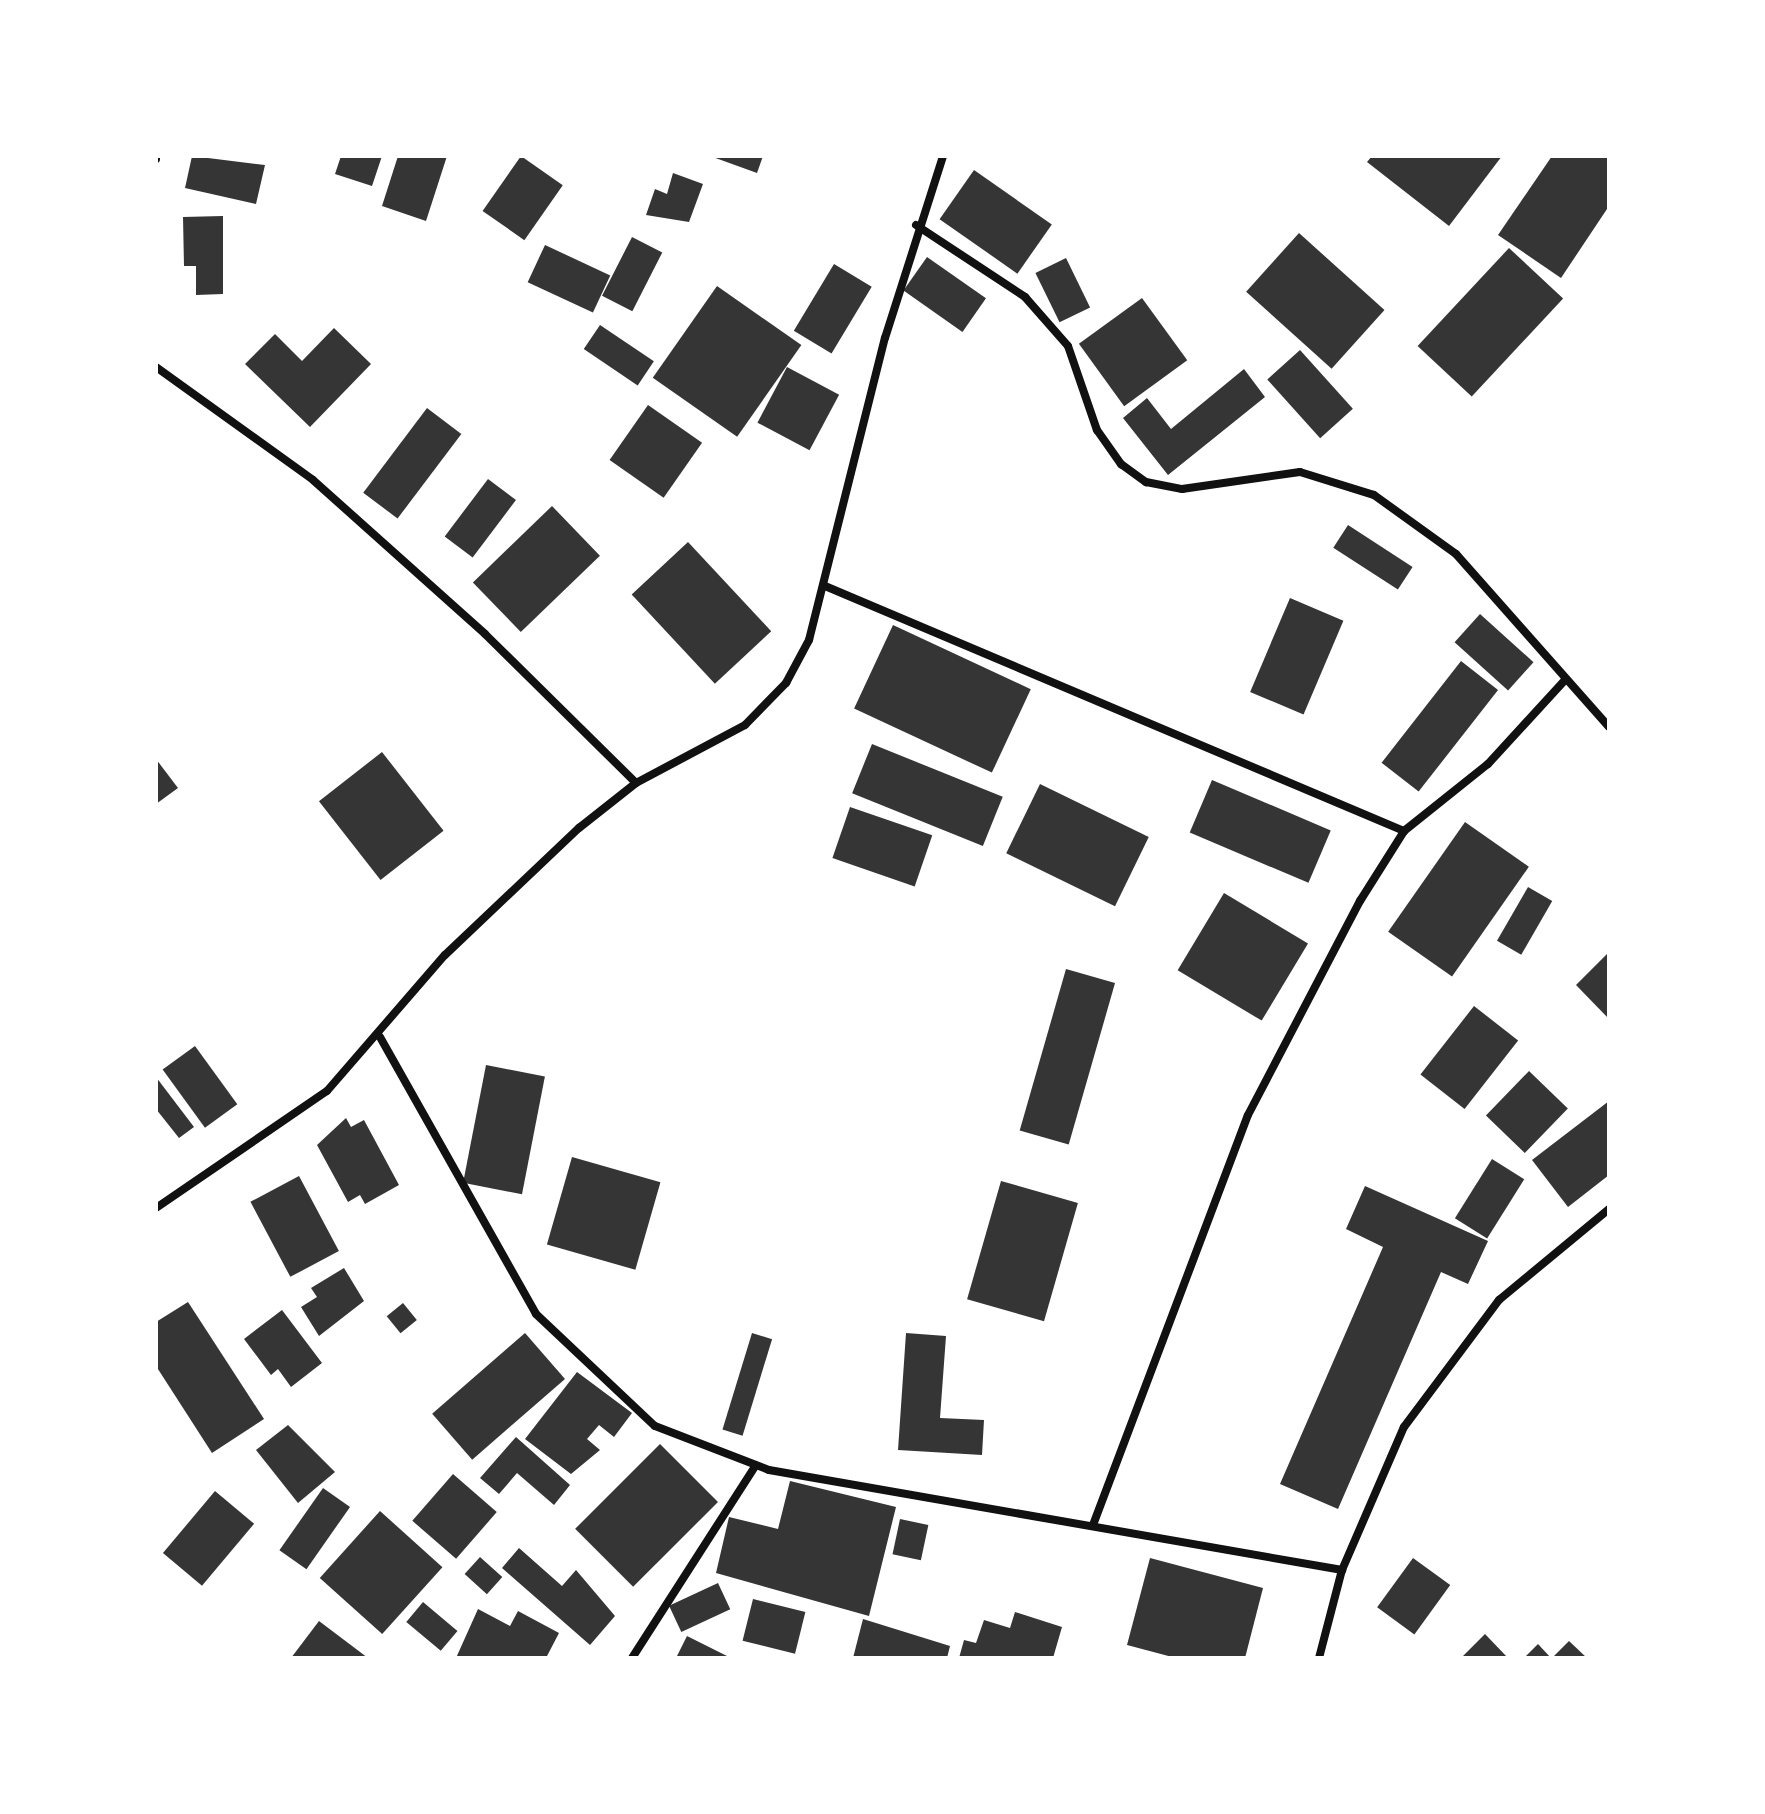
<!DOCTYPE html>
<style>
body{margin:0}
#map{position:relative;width:1765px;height:1814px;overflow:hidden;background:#fff;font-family:"Open Sans",sans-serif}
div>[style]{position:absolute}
.building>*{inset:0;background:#353535;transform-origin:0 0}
.minor>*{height:8px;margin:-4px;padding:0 4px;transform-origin:4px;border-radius:4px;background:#111}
span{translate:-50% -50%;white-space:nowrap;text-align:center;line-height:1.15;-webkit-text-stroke:7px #fff;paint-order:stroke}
.frame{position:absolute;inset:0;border:158px solid #fff;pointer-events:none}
</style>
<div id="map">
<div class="building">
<div style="clip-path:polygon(192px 156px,265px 165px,256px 204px,185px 188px)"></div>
<div style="clip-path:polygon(341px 156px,382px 156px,372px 186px,335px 174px)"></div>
<div style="clip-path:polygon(398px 156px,447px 156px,426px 221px,382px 206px)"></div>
<div style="left:521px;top:156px;width:51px;height:67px;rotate:35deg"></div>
<div style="clip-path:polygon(710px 156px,763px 156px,757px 173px)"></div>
<div style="clip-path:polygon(1372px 156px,1502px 156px,1449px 226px,1367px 162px)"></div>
<div style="clip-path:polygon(1552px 156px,1609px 156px,1609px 206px,1561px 278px,1498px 235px)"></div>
<div style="left:974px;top:170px;width:95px;height:60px;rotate:35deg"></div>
<div style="clip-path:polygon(673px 173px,703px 184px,689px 222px,646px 215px,655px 189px,667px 194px)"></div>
<div style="clip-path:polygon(223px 216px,223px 294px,196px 295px,196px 266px,184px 266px,183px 217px)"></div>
<div style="left:1299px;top:233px;width:115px;height:79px;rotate:42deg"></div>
<div style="left:632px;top:237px;width:34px;height:66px;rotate:27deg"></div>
<div style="left:545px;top:245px;width:72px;height:41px;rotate:25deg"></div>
<div style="left:1509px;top:248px;width:74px;height:134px;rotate:43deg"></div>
<div style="left:927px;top:257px;width:72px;height:41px;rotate:35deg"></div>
<div style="left:1066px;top:258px;width:55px;height:34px;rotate:64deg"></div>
<div style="left:834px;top:264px;width:44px;height:78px;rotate:31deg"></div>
<div style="left:717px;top:286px;width:103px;height:112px;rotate:35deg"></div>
<div style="left:1142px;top:298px;width:77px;height:78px;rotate:54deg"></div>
<div style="left:600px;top:325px;width:65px;height:29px;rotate:34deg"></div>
<div style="clip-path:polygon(334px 328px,371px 364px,310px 427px,245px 364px,275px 334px,302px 361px)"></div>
<div style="left:1300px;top:350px;width:79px;height:44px;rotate:48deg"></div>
<div style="left:787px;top:367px;width:59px;height:63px;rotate:28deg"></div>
<div style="clip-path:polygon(1244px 369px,1265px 397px,1168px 475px,1123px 418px,1147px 398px,1171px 429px)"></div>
<div style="left:648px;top:405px;width:66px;height:67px;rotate:35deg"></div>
<div style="left:427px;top:408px;width:43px;height:106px;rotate:37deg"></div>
<div style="left:488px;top:479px;width:35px;height:72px;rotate:37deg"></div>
<div style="left:552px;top:506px;width:69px;height:110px;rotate:46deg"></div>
<div style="left:1348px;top:525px;width:77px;height:27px;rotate:33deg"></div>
<div style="left:688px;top:542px;width:122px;height:77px;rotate:47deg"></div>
<div style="left:1290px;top:598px;width:58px;height:102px;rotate:23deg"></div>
<div style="left:1480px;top:614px;width:72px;height:38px;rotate:42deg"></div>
<div style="left:893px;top:625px;width:152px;height:92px;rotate:25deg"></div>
<div style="left:1461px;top:661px;width:47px;height:129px;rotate:38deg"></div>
<div style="left:872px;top:744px;width:141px;height:53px;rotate:22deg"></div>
<div style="left:382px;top:752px;width:100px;height:80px;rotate:52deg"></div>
<div style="clip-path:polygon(156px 759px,178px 788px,156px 804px)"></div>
<div style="left:1212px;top:780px;width:129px;height:57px;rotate:23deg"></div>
<div style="left:1040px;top:784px;width:121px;height:77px;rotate:26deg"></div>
<div style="left:850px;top:807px;width:87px;height:54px;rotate:19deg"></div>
<div style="left:1465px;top:822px;width:78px;height:134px;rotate:35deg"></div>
<div style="left:1528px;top:887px;width:28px;height:62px;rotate:30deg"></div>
<div style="left:1224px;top:893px;width:98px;height:90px;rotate:31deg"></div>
<div style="clip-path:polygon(1609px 952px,1609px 1019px,1576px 985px)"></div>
<div style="left:1066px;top:969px;width:51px;height:168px;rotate:16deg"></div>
<div style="left:1474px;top:1006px;width:56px;height:87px;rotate:38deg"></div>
<div style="left:195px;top:1046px;width:72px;height:40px;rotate:54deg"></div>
<div style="left:486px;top:1065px;width:60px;height:120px;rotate:11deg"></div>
<div style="left:1529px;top:1071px;width:54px;height:62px;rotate:44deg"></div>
<div style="clip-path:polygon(156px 1077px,194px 1127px,179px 1138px,156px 1109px)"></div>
<div style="clip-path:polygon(1609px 1101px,1609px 1175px,1568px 1207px,1532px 1160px)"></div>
<div style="clip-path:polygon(346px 1118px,351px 1127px,364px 1120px,399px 1185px,365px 1204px,360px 1195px,348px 1202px,317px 1145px)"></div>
<div style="left:572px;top:1157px;width:92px;height:91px;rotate:16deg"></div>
<div style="left:1492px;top:1159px;width:38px;height:70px;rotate:32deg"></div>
<div style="left:299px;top:1176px;width:85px;height:55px;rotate:62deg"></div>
<div style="left:1001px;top:1181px;width:80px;height:123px;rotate:16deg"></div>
<div style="clip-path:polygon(1365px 1186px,1488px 1241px,1468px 1284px,1441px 1272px,1338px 1509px,1280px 1484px,1383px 1247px,1346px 1229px)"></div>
<div style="clip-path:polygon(344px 1268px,364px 1301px,319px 1336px,301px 1307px,317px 1297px,311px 1288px)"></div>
<div style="clip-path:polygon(188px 1302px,264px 1419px,212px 1453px,156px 1366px,156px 1322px)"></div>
<div style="left:403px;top:1303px;width:22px;height:21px;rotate:51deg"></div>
<div style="clip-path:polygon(282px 1310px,322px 1363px,291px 1387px,278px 1369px,271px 1375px,244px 1339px)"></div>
<div style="left:525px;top:1333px;width:61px;height:123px;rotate:49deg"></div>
<div style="left:752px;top:1333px;width:21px;height:101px;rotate:17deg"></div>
<div style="clip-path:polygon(906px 1333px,946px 1336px,940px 1418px,984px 1420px,982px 1455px,898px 1450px)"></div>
<div style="clip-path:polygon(577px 1372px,632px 1413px,614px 1437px,599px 1425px,587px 1439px,600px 1450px,571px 1474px,525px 1439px)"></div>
<div style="clip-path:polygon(288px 1425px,335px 1472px,298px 1503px,256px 1450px)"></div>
<div style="clip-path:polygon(516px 1437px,570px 1485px,554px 1505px,517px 1473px,499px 1494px,480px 1478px)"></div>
<div style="left:660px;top:1444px;width:82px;height:120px;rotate:45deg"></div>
<div style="left:453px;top:1474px;width:58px;height:62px;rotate:41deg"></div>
<div style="clip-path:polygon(790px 1481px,896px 1507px,869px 1616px,716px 1573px,729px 1517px,778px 1529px)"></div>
<div style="left:323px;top:1488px;width:33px;height:76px;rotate:35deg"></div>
<div style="left:215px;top:1491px;width:51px;height:81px;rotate:40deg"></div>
<div style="left:380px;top:1511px;width:84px;height:90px;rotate:42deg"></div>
<div style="left:900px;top:1519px;width:29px;height:36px;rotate:12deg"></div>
<div style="clip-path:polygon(519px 1548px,562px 1586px,576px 1570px,615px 1616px,590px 1645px,502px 1568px)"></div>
<div style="left:480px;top:1557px;width:30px;height:23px;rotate:42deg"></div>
<div style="clip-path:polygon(1150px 1558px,1263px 1588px,1245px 1658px,1176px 1658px,1127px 1645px)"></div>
<div style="left:1413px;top:1558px;width:46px;height:61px;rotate:36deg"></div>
<div style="left:718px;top:1583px;width:29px;height:54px;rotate:65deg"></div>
<div style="left:753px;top:1599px;width:54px;height:43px;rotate:14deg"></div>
<div style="left:423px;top:1602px;width:45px;height:26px;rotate:40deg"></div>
<div style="clip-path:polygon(478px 1609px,510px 1626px,518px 1611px,559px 1633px,546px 1658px,456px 1658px)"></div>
<div style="clip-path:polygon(1015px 1612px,1062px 1627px,1053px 1658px,959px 1658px,964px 1640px,976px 1643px,984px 1620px,1010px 1628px)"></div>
<div style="clip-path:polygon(863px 1619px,950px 1646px,947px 1658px,853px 1658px)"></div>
<div style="clip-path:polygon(319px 1621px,368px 1658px,291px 1658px)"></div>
<div style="clip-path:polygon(1485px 1634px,1508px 1658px,1461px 1658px)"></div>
<div style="clip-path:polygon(687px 1636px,731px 1658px,676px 1658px)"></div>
<div style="clip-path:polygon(1569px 1641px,1587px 1658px,1552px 1658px)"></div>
<div style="clip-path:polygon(1538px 1644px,1551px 1658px,1524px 1658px)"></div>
</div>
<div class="minor">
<div style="left:156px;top:159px;width:3px;rotate:-90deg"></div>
<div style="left:916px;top:225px;width:131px;rotate:33.4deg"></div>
<div style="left:1025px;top:297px;width:65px;rotate:48.7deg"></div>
<div style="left:1068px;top:346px;width:89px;rotate:71deg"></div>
<div style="left:1097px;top:430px;width:42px;rotate:54.8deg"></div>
<div style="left:1121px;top:464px;width:31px;rotate:36deg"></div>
<div style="left:1146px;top:482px;width:37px;rotate:11deg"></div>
<div style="left:1182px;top:489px;width:119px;rotate:-8.2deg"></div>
<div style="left:1300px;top:472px;width:77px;rotate:17.3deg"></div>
<div style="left:1374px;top:495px;width:101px;rotate:35.7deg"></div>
<div style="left:1456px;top:554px;width:231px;rotate:48.5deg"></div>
<div style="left:156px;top:367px;width:193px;rotate:35.7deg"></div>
<div style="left:313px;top:480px;width:231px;rotate:41.8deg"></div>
<div style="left:485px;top:634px;width:212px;rotate:44.6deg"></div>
<div style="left:825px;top:586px;width:629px;rotate:22.94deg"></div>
<div style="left:380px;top:1037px;width:318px;rotate:60.6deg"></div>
<div style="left:536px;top:1314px;width:163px;rotate:43.3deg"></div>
<div style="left:655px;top:1426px;width:122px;rotate:21.1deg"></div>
<div style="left:769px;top:1470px;width:582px;rotate:9.9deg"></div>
<div style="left:156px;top:1208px;width:207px;rotate:-34.4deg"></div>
<div style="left:327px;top:1091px;width:180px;rotate:-49.1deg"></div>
<div style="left:445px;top:955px;width:185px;rotate:-43.5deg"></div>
<div style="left:579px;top:828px;width:73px;rotate:-38.3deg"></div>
<div style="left:636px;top:783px;width:123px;rotate:-28deg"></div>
<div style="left:745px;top:725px;width:59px;rotate:-45.7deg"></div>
<div style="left:786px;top:683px;width:49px;rotate:-61.9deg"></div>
<div style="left:809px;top:640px;width:311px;rotate:-75.9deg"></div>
<div style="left:885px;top:338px;width:191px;rotate:-72.3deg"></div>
<div style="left:1093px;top:1525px;width:438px;rotate:-69.3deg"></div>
<div style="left:1248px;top:1115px;width:242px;rotate:-62.4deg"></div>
<div style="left:1360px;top:901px;width:83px;rotate:-57.8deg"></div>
<div style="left:1404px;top:831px;width:107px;rotate:-38.6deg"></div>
<div style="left:1488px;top:764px;width:115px;rotate:-47.5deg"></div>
<div style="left:632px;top:1658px;width:229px;rotate:-57.3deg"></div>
<div style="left:1319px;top:1658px;width:91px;rotate:-75.4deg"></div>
<div style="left:1342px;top:1570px;width:156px;rotate:-66.6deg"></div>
<div style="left:1404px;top:1427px;width:159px;rotate:-53.2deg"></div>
<div style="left:1499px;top:1300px;width:143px;rotate:-39.6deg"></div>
</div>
<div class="frame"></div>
</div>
